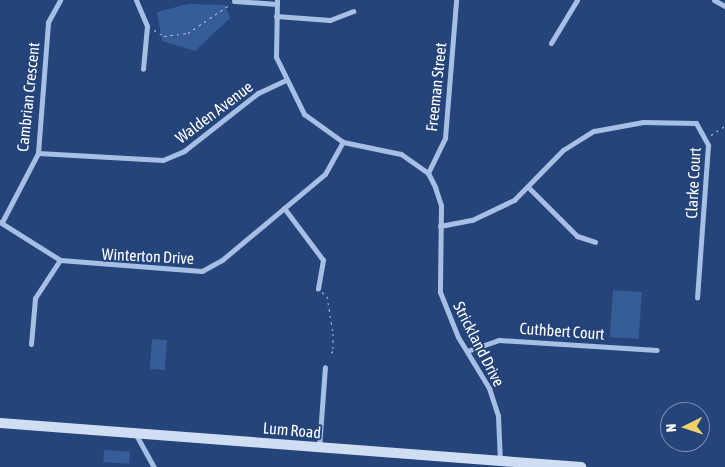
<!DOCTYPE html>
<style>
body{margin:0}
#map{position:relative;width:725px;height:467px;overflow:hidden;background:#24447a;font-family:"Asap Condensed",sans-serif}
div>[style]{position:absolute}
.green>*{inset:0;background:#375d98;transform-origin:0 0}
.path>*{height:1px;margin-top:-0.5px;transform-origin:0;background:repeating-linear-gradient(90deg,#a7bfe4 0 2.5px,transparent 0 6.5px)}
.street>*{height:5px;margin:-2.5px;padding:0 2.5px;transform-origin:2.5px;border-radius:2.5px;background:#a7bfe4}
.secondary>*{height:10px;margin:-5px;padding:0 5px;transform-origin:5px;border-radius:5px;background:#d0def4}
span{translate:-50% -50%;white-space:nowrap;text-align:center;line-height:1.15;-webkit-text-stroke:4px #24447a;paint-order:stroke}
.street-label{font-size:16px;color:#fff}
.north{position:absolute;left:660px;top:402px;width:50px;height:50px;box-sizing:border-box;background:#24447a;border:1px solid #7c8faf;border-radius:50%;rotate:266deg;font-size:14px;font-weight:700;line-height:20px;text-align:center;color:#fff}
.north::after{content:'';display:block;margin:auto;width:18px;height:22px;background:#efd06b;clip-path:polygon(50% 0,100% 100%,50% 72%,0 100%)}
</style>
<div id="map">
<div class="green">
<div style="clip-path:polygon(188px 4px,225px 5px,230px 18px,195px 51px,162px 41px,157px 12px)"></div>
<div style="left:613px;top:290px;width:29px;height:47px;rotate:4deg"></div>
<div style="left:152px;top:339px;width:15px;height:30px;rotate:4deg"></div>
<div style="left:104px;top:450px;width:26px;height:12px;rotate:4deg"></div>
</div>
<div class="path">
<div style="left:154px;top:30px;width:12px;rotate:31deg"></div>
<div style="left:164px;top:36px;width:24px;rotate:-7deg"></div>
<div style="left:188px;top:33px;width:50px;rotate:-34.3deg"></div>
<div style="left:711px;top:135px;width:17px;rotate:-33deg"></div>
<div style="left:322px;top:292px;width:6px;rotate:39deg"></div>
<div style="left:327px;top:296px;width:37px;rotate:81deg"></div>
<div style="left:333px;top:333px;width:18px;rotate:90deg"></div>
<div style="left:333px;top:351px;width:6px;rotate:141deg"></div>
</div>
<div class="street">
<div style="left:136px;top:0;width:28px;rotate:67deg"></div>
<div style="left:147px;top:26px;width:43px;rotate:95.3deg"></div>
<div style="left:277px;top:0;width:57px;rotate:91deg"></div>
<div style="left:276px;top:57px;width:64px;rotate:63.8deg"></div>
<div style="left:304px;top:114px;width:48px;rotate:35.7deg"></div>
<div style="left:343px;top:142px;width:59px;rotate:11.7deg"></div>
<div style="left:401px;top:154px;width:33px;rotate:35deg"></div>
<div style="left:428px;top:173px;width:16px;rotate:63deg"></div>
<div style="left:435px;top:187px;width:19px;rotate:72deg"></div>
<div style="left:441px;top:205px;width:87px;rotate:90.7deg"></div>
<div style="left:440px;top:292px;width:48px;rotate:68.2deg"></div>
<div style="left:458px;top:337px;width:60px;rotate:58.7deg"></div>
<div style="left:489px;top:388px;width:29px;rotate:72deg"></div>
<div style="left:498px;top:416px;width:45px;rotate:87.5deg"></div>
<div style="left:714px;top:0;width:13px;rotate:29deg"></div>
<div style="left:234px;top:1px;width:43px;rotate:4deg"></div>
<div style="left:276px;top:16px;width:54px;rotate:4.2deg"></div>
<div style="left:330px;top:20px;width:25px;rotate:-21deg"></div>
<div style="left:551px;top:43px;width:50px;rotate:-58.8deg"></div>
<div style="left:38px;top:153px;width:125px;rotate:3.2deg"></div>
<div style="left:163px;top:160px;width:23px;rotate:-23deg"></div>
<div style="left:184px;top:151px;width:94px;rotate:-38.1deg"></div>
<div style="left:258px;top:93px;width:29px;rotate:-25deg"></div>
<div style="left:428px;top:173px;width:39px;rotate:-64deg"></div>
<div style="left:445px;top:138px;width:138px;rotate:-85.4deg"></div>
<div style="left:529px;top:188px;width:68px;rotate:45deg"></div>
<div style="left:577px;top:236px;width:19px;rotate:18deg"></div>
<div style="left:284px;top:208px;width:65px;rotate:53.1deg"></div>
<div style="left:323px;top:260px;width:29px;rotate:100deg"></div>
<div style="left:0;top:222px;width:71px;rotate:32.3deg"></div>
<div style="left:60px;top:260px;width:142px;rotate:4.4deg"></div>
<div style="left:202px;top:271px;width:23px;rotate:-29deg"></div>
<div style="left:222px;top:260px;width:134px;rotate:-39.9deg"></div>
<div style="left:325px;top:174px;width:37px;rotate:-61deg"></div>
<div style="left:2px;top:222px;width:78px;rotate:-62.4deg"></div>
<div style="left:38px;top:153px;width:131px;rotate:-85.6deg"></div>
<div style="left:48px;top:22px;width:25px;rotate:-61deg"></div>
<div style="left:440px;top:226px;width:33px;rotate:-11deg"></div>
<div style="left:472px;top:220px;width:47px;rotate:-25.5deg"></div>
<div style="left:514px;top:200px;width:70px;rotate:-45.6deg"></div>
<div style="left:563px;top:150px;width:36px;rotate:-32deg"></div>
<div style="left:594px;top:131px;width:50px;rotate:-10.4deg"></div>
<div style="left:643px;top:122px;width:53px;rotate:1.1deg"></div>
<div style="left:696px;top:123px;width:25px;rotate:61deg"></div>
<div style="left:708px;top:145px;width:153px;rotate:94.1deg"></div>
<div style="left:31px;top:344px;width:46px;rotate:-85deg"></div>
<div style="left:35px;top:298px;width:45px;rotate:-56.7deg"></div>
<div style="left:467px;top:351px;width:34px;rotate:-19deg"></div>
<div style="left:499px;top:340px;width:158px;rotate:3.6deg"></div>
<div style="left:135px;top:433px;width:39px;rotate:61deg"></div>
<div style="left:319px;top:448px;width:81px;rotate:-85.8deg"></div>
</div>
<div class="secondary">
<div style="left:0;top:423px;width:583px;rotate:4.33deg"></div>
</div>
<div class="street-label">
<span style="left:436px;top:87px;rotate:-84deg">Freeman Street</span>
<span style="left:28px;top:97px;rotate:-84deg">Cambrian Crescent</span>
<span style="left:214px;top:112px;rotate:-37deg">Walden Avenue</span>
<span style="left:693px;top:183px;rotate:-87deg">Clarke Court</span>
<span style="left:148px;top:256px;rotate:3deg">Winterton Drive</span>
<span style="left:562px;top:331px;rotate:4deg">Cuthbert Court</span>
<span style="left:479px;top:344px;rotate:63deg">Strickland Drive</span>
<span style="left:292px;top:430px;rotate:5deg">Lum Road</span>
</div>
<div class="north">N</div>
</div>
